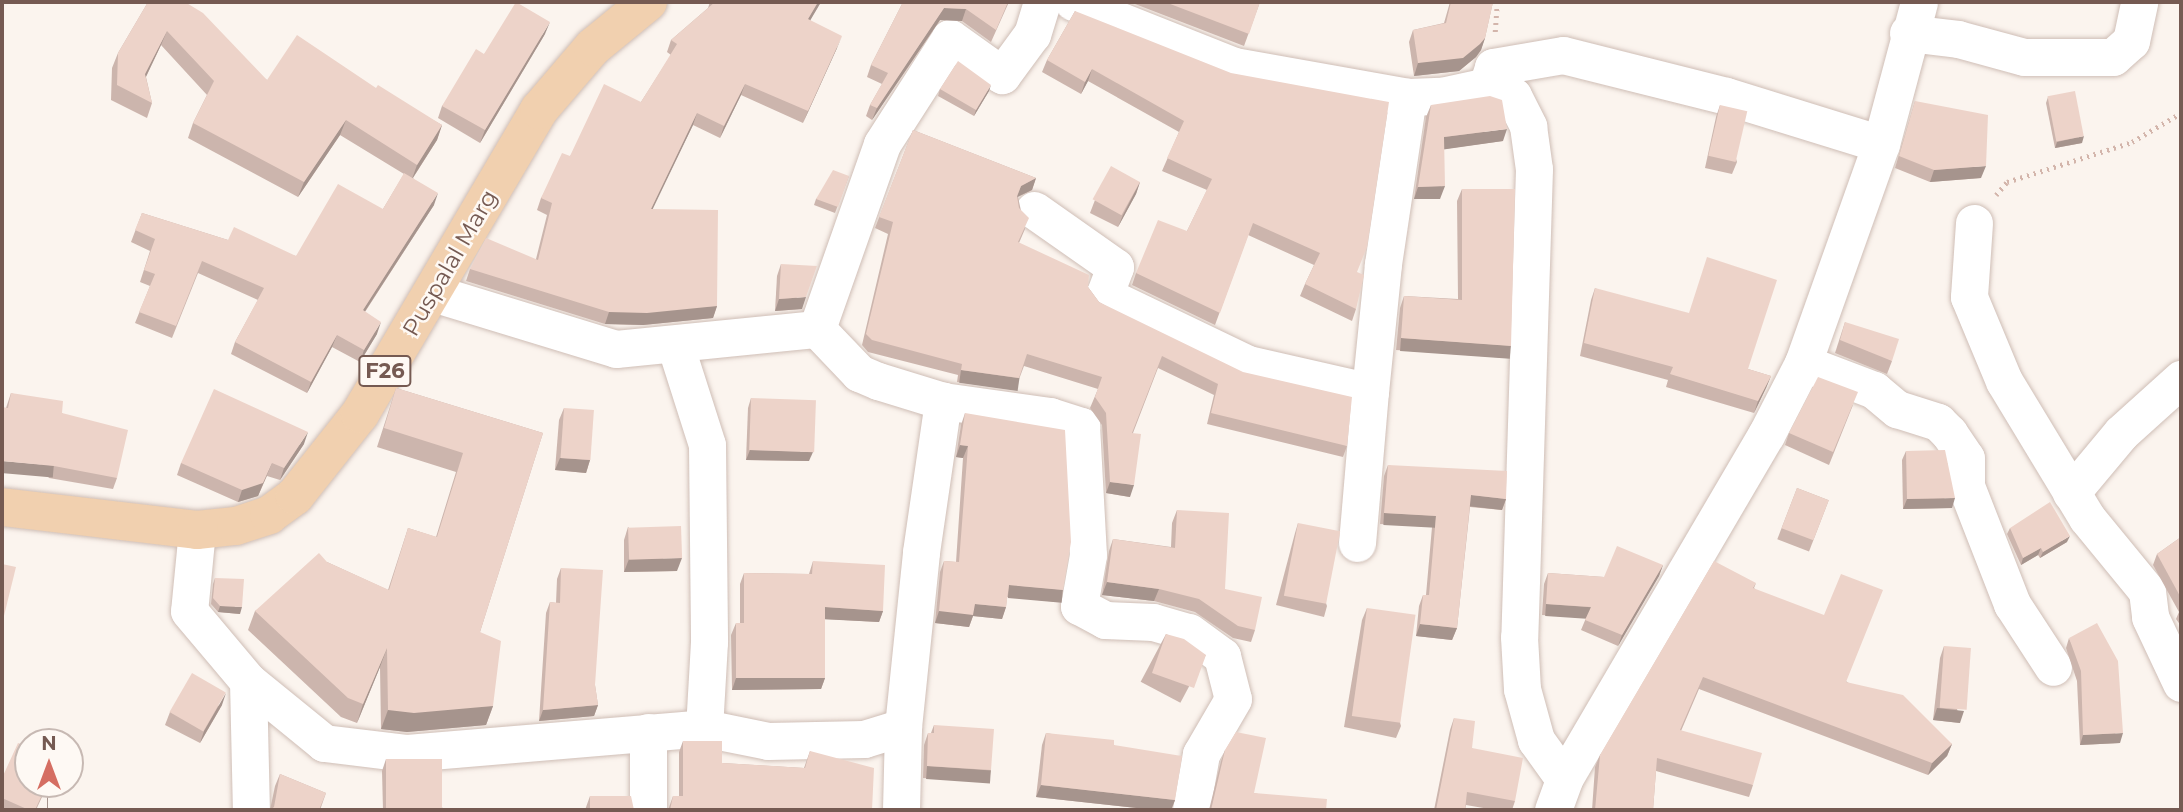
<!DOCTYPE html>
<style>
body{margin:0}
#map{position:relative;width:2183px;height:812px;overflow:hidden;background:#fbf4ee;font-family:Montserrat,sans-serif}
div>[style]{position:absolute}
.path>*{height:4.5px;margin-top:-2.25px;transform-origin:0;background:repeating-linear-gradient(90deg,#d3b5ab 0 2px,transparent 0 7px)}
.roads{filter:drop-shadow(0 0 2px #cfbeb6) drop-shadow(0 0 2px #cfbeb6)}
.minor>*{height:37px;margin:-18.5px;padding:0 18.5px;transform-origin:18.5px;border-radius:18.5px;background:#fff}
.major>*{height:38px;margin:-19px;padding:0 19px;transform-origin:19px;border-radius:19px;background:#f1d0af}
.wall>*{inset:0;background:#ccb5ad;transform-origin:0 0}
.shaded-wall>*{inset:0;background:#a6948d;transform-origin:0 0}
.building>*{inset:0;background:#edd3c9;transform-origin:0 0}
span{translate:-50% -50%;white-space:nowrap;text-align:center;line-height:1.15;-webkit-text-stroke:5px #fef9f4;paint-order:stroke}
.shield-label span{padding:2px 5px;background:#fef9f4;border:2px solid;border-radius:5px;-webkit-text-stroke-width:0}
.shield-label{font-size:21px;color:#755a52;font-weight:700}
.street-label{font-size:23px;color:#755a52}
.frame{position:absolute;inset:0;border:4px solid #755a52;pointer-events:none}
.north{position:absolute;left:14px;top:728px;width:70px;height:70px;box-sizing:border-box;background:#fef9f4;border:2px solid #c7b9b3;border-radius:50%;rotate:0deg;font-size:19px;font-weight:700;line-height:28px;text-align:center;color:#755a52}
.north::after{content:'';display:block;margin:auto;width:24px;height:32px;background:#d56e62;clip-path:polygon(50% 0,100% 100%,50% 72%,0 100%)}
</style>
<div id="map">
<div class="path">
<div style="left:1495px;top:32px;width:30px;rotate:-86deg"></div>
<div style="left:1996px;top:195px;width:17px;rotate:-50deg"></div>
<div style="left:2007px;top:182px;width:131px;rotate:-17.7deg"></div>
<div style="left:2132px;top:142px;width:57px;rotate:-30.6deg"></div>
</div>
<div class="roads">
<div class="minor">
<div style="left:1042px;top:2px;width:34px;rotate:107deg"></div>
<div style="left:1032px;top:34px;width:51px;rotate:126.2deg"></div>
<div style="left:1002px;top:75px;width:64px;rotate:-144.6deg"></div>
<div style="left:950px;top:38px;width:126px;rotate:122.7deg"></div>
<div style="left:882px;top:144px;width:196px;rotate:109.4deg"></div>
<div style="left:817px;top:329px;width:61px;rotate:46.3deg"></div>
<div style="left:859px;top:373px;width:21px;rotate:23deg"></div>
<div style="left:878px;top:381px;width:68px;rotate:17.1deg"></div>
<div style="left:943px;top:401px;width:108px;rotate:8deg"></div>
<div style="left:1050px;top:416px;width:33px;rotate:18deg"></div>
<div style="left:1081px;top:426px;width:129px;rotate:86.9deg"></div>
<div style="left:1088px;top:555px;width:52px;rotate:100deg"></div>
<div style="left:1079px;top:606px;width:30px;rotate:28deg"></div>
<div style="left:1105px;top:620px;width:48px;rotate:2.4deg"></div>
<div style="left:1153px;top:622px;width:37px;rotate:16deg"></div>
<div style="left:1189px;top:632px;width:41px;rotate:36deg"></div>
<div style="left:1222px;top:656px;width:44px;rotate:75.7deg"></div>
<div style="left:1233px;top:699px;width:64px;rotate:120.2deg"></div>
<div style="left:1201px;top:754px;width:57px;rotate:100.1deg"></div>
<div style="left:1073px;top:2px;width:173px;rotate:21.7deg"></div>
<div style="left:1234px;top:66px;width:177px;rotate:10.1deg"></div>
<div style="left:1408px;top:97px;width:33px;rotate:-2deg"></div>
<div style="left:1441px;top:96px;width:47px;rotate:-12.3deg"></div>
<div style="left:1487px;top:86px;width:20px;rotate:-72deg"></div>
<div style="left:1493px;top:67px;width:71px;rotate:-9.7deg"></div>
<div style="left:1563px;top:55px;width:168px;rotate:14.1deg"></div>
<div style="left:1726px;top:96px;width:162px;rotate:17.2deg"></div>
<div style="left:1908px;top:33px;width:50px;rotate:6.8deg"></div>
<div style="left:1958px;top:39px;width:68px;rotate:15.3deg"></div>
<div style="left:2024px;top:57px;width:89px"></div>
<div style="left:2113px;top:57px;width:24px;rotate:-42deg"></div>
<div style="left:2131px;top:41px;width:40px;rotate:-78deg"></div>
<div style="left:1487px;top:86px;width:28px;rotate:21deg"></div>
<div style="left:1513px;top:96px;width:34px;rotate:63deg"></div>
<div style="left:1528px;top:126px;width:43px;rotate:82.1deg"></div>
<div style="left:1534px;top:169px;width:468px;rotate:91.8deg"></div>
<div style="left:1519px;top:637px;width:52px;rotate:86.7deg"></div>
<div style="left:1522px;top:689px;width:53px;rotate:74.6deg"></div>
<div style="left:1536px;top:740px;width:48px;rotate:54.3deg"></div>
<div style="left:1034px;top:210px;width:99px;rotate:35.1deg"></div>
<div style="left:1115px;top:267px;width:30px;rotate:111deg"></div>
<div style="left:1104px;top:295px;width:160px;rotate:25.6deg"></div>
<div style="left:1248px;top:364px;width:125px;rotate:12.9deg"></div>
<div style="left:1370px;top:392px;width:129px;rotate:-84.2deg"></div>
<div style="left:1383px;top:264px;width:169px;rotate:-81.5deg"></div>
<div style="left:1974px;top:223px;width:74px;rotate:93.9deg"></div>
<div style="left:1969px;top:297px;width:91px;rotate:67.4deg"></div>
<div style="left:2004px;top:381px;width:160px;rotate:58.8deg"></div>
<div style="left:2087px;top:518px;width:94px;rotate:50.6deg"></div>
<div style="left:2147px;top:591px;width:26px;rotate:83deg"></div>
<div style="left:2150px;top:617px;width:73px;rotate:64.8deg"></div>
<div style="left:433px;top:293px;width:191px;rotate:17deg"></div>
<div style="left:616px;top:349px;width:202px;rotate:-5.7deg"></div>
<div style="left:679px;top:357px;width:92px;rotate:72.3deg"></div>
<div style="left:707px;top:445px;width:197px;rotate:89.4deg"></div>
<div style="left:709px;top:642px;width:86px;rotate:93.3deg"></div>
<div style="left:1803px;top:363px;width:76px;rotate:20.8deg"></div>
<div style="left:1874px;top:390px;width:30px;rotate:40deg"></div>
<div style="left:1897px;top:409px;width:43px;rotate:17.6deg"></div>
<div style="left:1938px;top:422px;width:16px;rotate:45deg"></div>
<div style="left:1949px;top:433px;width:30px;rotate:56deg"></div>
<div style="left:1966px;top:458px;width:28px;rotate:90deg"></div>
<div style="left:1966px;top:486px;width:127px;rotate:68.7deg"></div>
<div style="left:2012px;top:604px;width:75px;rotate:56.9deg"></div>
<div style="left:2071px;top:493px;width:78px;rotate:-50.2deg"></div>
<div style="left:2121px;top:433px;width:81px;rotate:-42deg"></div>
<div style="left:197px;top:530px;width:81px;rotate:95.6deg"></div>
<div style="left:189px;top:611px;width:92px;rotate:49.9deg"></div>
<div style="left:248px;top:681px;width:98px;rotate:39.2deg"></div>
<div style="left:324px;top:743px;width:84px;rotate:6.9deg"></div>
<div style="left:407px;top:753px;width:298px;rotate:-4.8deg"></div>
<div style="left:704px;top:728px;width:65px;rotate:11.5deg"></div>
<div style="left:768px;top:741px;width:96px;rotate:-1.2deg"></div>
<div style="left:864px;top:739px;width:41px;rotate:-17.1deg"></div>
<div style="left:1357px;top:543px;width:152px;rotate:-85.1deg"></div>
<div style="left:248px;top:681px;width:129px;rotate:88.7deg"></div>
<div style="left:648px;top:732px;width:78px;rotate:90deg"></div>
<div style="left:901px;top:810px;width:83px;rotate:-88.6deg"></div>
<div style="left:903px;top:727px;width:176px;rotate:-84.1deg"></div>
<div style="left:921px;top:552px;width:153px;rotate:-81.7deg"></div>
<div style="left:1553px;top:810px;width:33px;rotate:-70deg"></div>
<div style="left:1564px;top:779px;width:399px;rotate:-59.6deg"></div>
<div style="left:1766px;top:435px;width:81px;rotate:-62.8deg"></div>
<div style="left:1803px;top:363px;width:232px;rotate:-70.4deg"></div>
<div style="left:1881px;top:144px;width:147px;rotate:-75deg"></div>
</div>
<div class="major">
<div style="left:2px;top:507px;width:196px;rotate:6.7deg"></div>
<div style="left:197px;top:530px;width:39px;rotate:-6deg"></div>
<div style="left:236px;top:526px;width:35px;rotate:-18deg"></div>
<div style="left:269px;top:515px;width:32px;rotate:-36deg"></div>
<div style="left:295px;top:496px;width:105px;rotate:-51.6deg"></div>
<div style="left:360px;top:414px;width:353px;rotate:-59.5deg"></div>
<div style="left:539px;top:110px;width:83px;rotate:-49.4deg"></div>
<div style="left:593px;top:47px;width:71px;rotate:-39.3deg"></div>
</div>
</div>
<div class="wall">
<div style="clip-path:polygon(148px 2px,267px 80px,376px 88px,442px 125px,437px 140px,413px 178px,434px 205px,365px 312px,377px 334px,360px 362px,332px 347px,307px 393px,231px 354px,235px 342px,258px 300px,198px 273px,172px 338px,135px 323px,150px 286px,140px 282px,150px 251px,131px 242px,142px 213px,228px 240px,296px 256px,383px 209px,404px 174px,340px 135px,298px 197px,188px 138px,193px 123px,207px 95px,161px 45px,146px 77px,152px 103px,147px 118px,111px 100px,112px 68px,118px 53px)"></div>
<div style="clip-path:polygon(710px 2px,821px 2px,810px 20px,837px 48px,803px 123px,741px 95px,720px 138px,693px 125px,652px 209px,717px 306px,713px 318px,643px 325px,605px 324px,466px 281px,470px 269px,536px 259px,547px 215px,537px 210px,541px 198px,570px 156px,641px 102px,671px 55px,667px 52px,671px 40px,708px 8px)"></div>
<div style="clip-path:polygon(903px 2px,1009px 2px,991px 42px,962px 21px,940px 20px,872px 120px,866px 116px,870px 105px,882px 84px,867px 77px,871px 65px)"></div>
<div style="clip-path:polygon(1136px 2px,1260px 2px,1244px 46px,1135px 4px)"></div>
<div style="clip-path:polygon(1450px 2px,1493px 2px,1485px 38px,1481px 50px,1476px 57px,1459px 71px,1414px 76px,1409px 42px,1413px 30px,1444px 23px)"></div>
<div style="clip-path:polygon(1075px 11px,1357px 272px,1356px 309px,1352px 321px,1300px 296px,1305px 284px,1314px 265px,1248px 235px,1215px 325px,1132px 285px,1136px 273px,1187px 231px,1207px 190px,1162px 171px,1179px 132px,1088px 81px,1081px 94px,1042px 72px,1047px 60px)"></div>
<div style="clip-path:polygon(545px 34px,480px 143px,438px 118px,442px 106px,484px 54px)"></div>
<div style="clip-path:polygon(940px 89px,989px 91px,974px 116px,938px 96px)"></div>
<div style="clip-path:polygon(2048px 97px,2082px 143px,2055px 148px,2046px 103px)"></div>
<div style="clip-path:polygon(1915px 101px,1981px 178px,1930px 182px,1895px 168px)"></div>
<div style="clip-path:polygon(1431px 105px,1503px 141px,1444px 149px,1440px 199px,1414px 199px,1426px 117px)"></div>
<div style="clip-path:polygon(1720px 105px,1737px 162px,1732px 174px,1705px 168px,1716px 117px)"></div>
<div style="clip-path:polygon(913px 130px,1036px 178px,1032px 190px,1018px 197px,1025px 229px,1019px 243px,1088px 287px,1099px 302px,1347px 446px,1343px 457px,1207px 424px,1214px 395px,1158px 368px,1133px 433px,1130px 497px,1106px 493px,1102px 425px,1090px 408px,1098px 389px,1024px 366px,1015px 390px,957px 382px,958px 375px,868px 352px,862px 345px,888px 234px,875px 228px)"></div>
<div style="clip-path:polygon(849px 176px,835px 213px,814px 205px,816px 199px)"></div>
<div style="clip-path:polygon(1140px 182px,1136px 194px,1118px 227px,1090px 213px,1095px 200px)"></div>
<div style="clip-path:polygon(1462px 189px,1511px 346px,1507px 358px,1396px 350px,1400px 308px,1404px 296px,1458px 299px,1457px 201px)"></div>
<div style="clip-path:polygon(781px 264px,802px 309px,775px 311px,777px 276px)"></div>
<div style="clip-path:polygon(1595px 288px,1748px 369px,1771px 376px,1766px 388px,1754px 413px,1666px 387px,1668px 380px,1580px 356px,1591px 300px)"></div>
<div style="clip-path:polygon(1845px 322px,1892px 361px,1887px 374px,1835px 353px)"></div>
<div style="clip-path:polygon(396px 388px,543px 433px,480px 632px,493px 706px,486px 725px,407px 732px,381px 729px,380px 667px,357px 723px,341px 717px,248px 630px,255px 611px,327px 562px,388px 590px,408px 528px,436px 537px,456px 472px,377px 447px)"></div>
<div style="clip-path:polygon(11px 393px,62px 413px,117px 478px,113px 489px,49px 478px,6px 408px)"></div>
<div style="clip-path:polygon(751px 398px,809px 461px,746px 460px,748px 408px)"></div>
<div style="clip-path:polygon(1853px 405px,1829px 465px,1785px 445px,1789px 433px)"></div>
<div style="clip-path:polygon(564px 408px,590px 460px,586px 473px,555px 470px,559px 420px)"></div>
<div style="clip-path:polygon(965px 413px,1063px 590px,1058px 602px,1007px 597px,1006px 607px,1002px 619px,973px 616px,969px 627px,935px 623px,940px 572px,944px 561px,956px 562px,963px 458px,956px 457px,961px 425px)"></div>
<div style="clip-path:polygon(304px 444px,280px 480px,267px 476px,258px 496px,238px 502px,177px 475px,181px 463px)"></div>
<div style="clip-path:polygon(1906px 451px,1952px 508px,1903px 509px,1902px 460px)"></div>
<div style="clip-path:polygon(1388px 465px,1506px 499px,1502px 510px,1470px 507px,1457px 628px,1452px 640px,1416px 636px,1419px 606px,1423px 595px,1426px 595px,1432px 527px,1380px 524px,1384px 476px)"></div>
<div style="left:1797px;top:488px;width:34px;height:55px;rotate:21deg"></div>
<div style="clip-path:polygon(1177px 510px,1225px 589px,1255px 630px,1251px 642px,1233px 638px,1195px 612px,1154px 601px,1102px 595px,1109px 551px,1113px 539px,1171px 547px,1172px 523px)"></div>
<div style="clip-path:polygon(1298px 523px,1327px 606px,1324px 617px,1276px 605px,1295px 533px)"></div>
<div style="clip-path:polygon(628px 527px,677px 571px,624px 572px,624px 540px)"></div>
<div style="clip-path:polygon(2010px 528px,2067px 542px,2040px 558px,2038px 555px,2021px 565px,2007px 534px)"></div>
<div style="clip-path:polygon(2181px 537px,2181px 626px,2176px 619px,2179px 612px,2153px 565px,2157px 554px)"></div>
<div style="clip-path:polygon(813px 561px,883px 611px,879px 622px,825px 619px,825px 678px,821px 689px,732px 690px,731px 635px,736px 623px,740px 623px,740px 584px,744px 573px,809px 574px)"></div>
<div style="clip-path:polygon(1663px 565px,1659px 576px,1618px 646px,1581px 630px,1586px 618px,1542px 615px,1544px 584px,1548px 573px,1604px 577px)"></div>
<div style="clip-path:polygon(561px 568px,595px 685px,598px 705px,594px 716px,539px 721px,546px 613px,550px 602px,556px 603px,557px 579px)"></div>
<div style="clip-path:polygon(215px 578px,240px 614px,218px 612px,211px 604px,213px 584px)"></div>
<div style="clip-path:polygon(1756px 583px,1754px 588px,1847px 682px,1952px 744px,1947px 756px,1928px 775px,1699px 689px,1681px 731px,1753px 785px,1749px 797px,1656px 771px,1653px 810px,1592px 810px,1595px 767px,1600px 755px)"></div>
<div style="clip-path:polygon(1367px 608px,1401px 726px,1396px 738px,1344px 727px,1362px 620px)"></div>
<div style="left:1166px;top:634px;width:45px;height:54px;rotate:28deg"></div>
<div style="clip-path:polygon(2069px 638px,2120px 743px,2080px 745px,2077px 681px,2066px 648px)"></div>
<div style="clip-path:polygon(1944px 646px,1960px 723px,1933px 720px,1940px 658px)"></div>
<div style="clip-path:polygon(222px 705px,200px 743px,165px 725px,170px 712px)"></div>
<div style="clip-path:polygon(1454px 718px,1472px 748px,1515px 801px,1512px 810px,1495px 810px,1466px 805px,1465px 810px,1434px 810px,1450px 730px)"></div>
<div style="clip-path:polygon(934px 725px,991px 770px,987px 782px,923px 778px,924px 745px,928px 733px,931px 733px)"></div>
<div style="clip-path:polygon(1046px 733px,1114px 745px,1175px 800px,1171px 810px,1155px 810px,1036px 797px,1042px 745px)"></div>
<div style="clip-path:polygon(683px 741px,722px 763px,804px 768px,810px 751px,872px 810px,668px 810px,673px 796px,679px 796px,679px 752px)"></div>
<div style="clip-path:polygon(1225px 750px,1254px 793px,1326px 810px,1209px 810px,1221px 761px)"></div>
<div style="clip-path:polygon(386px 759px,445px 810px,383px 810px,382px 771px)"></div>
<div style="clip-path:polygon(280px 774px,326px 793px,320px 810px,270px 810px,275px 786px)"></div>
<div style="clip-path:polygon(2px 778px,28px 784px,48px 784px,36px 810px,2px 810px)"></div>
<div style="clip-path:polygon(590px 796px,634px 810px,636px 810px,585px 810px)"></div>
</div>
<div class="shaded-wall">
<div style="clip-path:polygon(818px 2px,821px 2px,804px 31px,808px 19px)"></div>
<div style="clip-path:polygon(944px 8px,966px 9px,962px 21px,940px 20px,872px 120px,877px 108px)"></div>
<div style="clip-path:polygon(550px 22px,545px 34px,480px 143px,485px 130px)"></div>
<div style="clip-path:polygon(167px 31px,161px 45px,140px 89px,145px 74px)"></div>
<div style="clip-path:polygon(842px 36px,837px 48px,803px 123px,808px 111px)"></div>
<div style="clip-path:polygon(1485px 38px,1481px 50px,1476px 57px,1459px 71px,1414px 76px,1418px 63px)"></div>
<div style="clip-path:polygon(1092px 69px,1088px 81px,1081px 94px,1085px 82px)"></div>
<div style="clip-path:polygon(745px 84px,741px 95px,720px 138px,724px 126px)"></div>
<div style="clip-path:polygon(991px 85px,989px 91px,974px 116px,976px 110px)"></div>
<div style="clip-path:polygon(697px 113px,693px 125px,647px 221px,651px 209px)"></div>
<div style="clip-path:polygon(346px 120px,340px 135px,298px 197px,304px 182px)"></div>
<div style="clip-path:polygon(442px 125px,437px 140px,412px 179px,417px 165px)"></div>
<div style="clip-path:polygon(1507px 129px,1503px 141px,1440px 150px,1444px 137px)"></div>
<div style="clip-path:polygon(2084px 136px,2082px 143px,2055px 148px,2057px 142px)"></div>
<div style="clip-path:polygon(1986px 166px,1981px 178px,1930px 182px,1934px 170px)"></div>
<div style="clip-path:polygon(1036px 178px,1032px 190px,1017px 197px,1021px 186px)"></div>
<div style="clip-path:polygon(1140px 182px,1136px 194px,1118px 227px,1123px 215px)"></div>
<div style="clip-path:polygon(1445px 186px,1440px 199px,1414px 199px,1418px 187px)"></div>
<div style="clip-path:polygon(438px 193px,434px 205px,358px 322px,363px 310px)"></div>
<div style="clip-path:polygon(806px 297px,802px 309px,775px 311px,779px 299px)"></div>
<div style="clip-path:polygon(717px 306px,713px 318px,643px 325px,605px 324px,609px 312px)"></div>
<div style="clip-path:polygon(381px 322px,377px 334px,360px 362px,364px 350px)"></div>
<div style="clip-path:polygon(337px 335px,332px 347px,307px 393px,311px 382px)"></div>
<div style="left:1401px;top:338px;width:110px;height:13px;rotate:4deg"></div>
<div style="left:961px;top:370px;width:59px;height:13px;rotate:8deg"></div>
<div style="clip-path:polygon(1771px 376px,1766px 388px,1754px 413px,1758px 401px)"></div>
<div style="clip-path:polygon(308px 432px,304px 444px,280px 480px,284px 468px)"></div>
<div style="clip-path:polygon(960px 445px,968px 446px,963px 458px,956px 457px)"></div>
<div style="clip-path:polygon(750px 450px,813px 452px,809px 461px,746px 460px)"></div>
<div style="clip-path:polygon(560px 458px,590px 460px,586px 473px,555px 470px)"></div>
<div style="left:2px;top:461px;width:52px;height:12px;rotate:5deg"></div>
<div style="clip-path:polygon(272px 463px,258px 496px,238px 502px,242px 490px)"></div>
<div style="clip-path:polygon(1110px 482px,1134px 485px,1130px 497px,1106px 493px)"></div>
<div style="clip-path:polygon(1471px 495px,1506px 499px,1502px 510px,1467px 506px)"></div>
<div style="clip-path:polygon(1955px 498px,1952px 508px,1903px 509px,1907px 499px)"></div>
<div style="left:1384px;top:513px;width:52px;height:12px;rotate:3deg"></div>
<div style="clip-path:polygon(2070px 536px,2067px 542px,2040px 558px,2043px 552px)"></div>
<div style="clip-path:polygon(2041px 548px,2038px 555px,2021px 565px,2023px 558px)"></div>
<div style="clip-path:polygon(682px 558px,677px 571px,624px 572px,629px 559px)"></div>
<div style="clip-path:polygon(1663px 565px,1659px 576px,1618px 646px,1622px 635px)"></div>
<div style="clip-path:polygon(1107px 582px,1159px 589px,1154px 601px,1102px 595px)"></div>
<div style="left:1009px;top:585px;width:54px;height:13px;rotate:5deg"></div>
<div style="clip-path:polygon(975px 604px,1006px 607px,1002px 619px,973px 616px,969px 627px,935px 623px,939px 611px)"></div>
<div style="left:1546px;top:604px;width:45px;height:12px;rotate:4deg"></div>
<div style="clip-path:polygon(220px 606px,242px 607px,240px 614px,218px 612px)"></div>
<div style="clip-path:polygon(825px 607px,883px 611px,879px 622px,820px 619px)"></div>
<div style="clip-path:polygon(1420px 624px,1457px 628px,1452px 640px,1416px 636px)"></div>
<div style="clip-path:polygon(387px 648px,380px 667px,357px 723px,363px 704px)"></div>
<div style="clip-path:polygon(736px 678px,825px 678px,821px 689px,732px 690px)"></div>
<div style="clip-path:polygon(226px 693px,222px 705px,200px 743px,204px 731px)"></div>
<div style="clip-path:polygon(598px 705px,594px 716px,539px 721px,543px 710px)"></div>
<div style="clip-path:polygon(493px 706px,486px 725px,407px 732px,381px 729px,388px 710px)"></div>
<div style="clip-path:polygon(1937px 708px,1964px 711px,1960px 723px,1933px 720px)"></div>
<div style="clip-path:polygon(2123px 733px,2120px 743px,2080px 745px,2083px 735px)"></div>
<div style="clip-path:polygon(1952px 744px,1947px 756px,1928px 775px,1932px 763px)"></div>
<div style="left:927px;top:766px;width:64px;height:13px;rotate:4deg"></div>
<div style="left:47px;top:784px;width:1px;height:29px"></div>
<div style="clip-path:polygon(1041px 785px,1175px 800px,1171px 810px,1155px 810px,1036px 797px)"></div>
</div>
<div class="building">
<div style="clip-path:polygon(148px 2px,185px 2px,203px 13px,267px 80px,297px 35px,376px 88px,378px 85px,442px 125px,417px 165px,346px 120px,304px 182px,193px 123px,214px 81px,167px 31px,145px 74px,152px 103px,117px 85px,118px 53px)"></div>
<div style="clip-path:polygon(516px 2px,550px 22px,485px 130px,442px 106px,476px 49px,484px 54px)"></div>
<div style="clip-path:polygon(715px 2px,818px 2px,808px 19px,842px 36px,808px 111px,745px 84px,724px 126px,697px 113px,651px 209px,718px 210px,717px 306px,647px 313px,609px 312px,470px 269px,486px 238px,538px 260px,552px 203px,541px 198px,562px 153px,570px 156px,604px 84px,641px 102px,677px 44px,671px 40px)"></div>
<div style="clip-path:polygon(903px 2px,1008px 2px,996px 30px,966px 9px,944px 8px,877px 108px,870px 105px,888px 73px,871px 65px)"></div>
<div style="clip-path:polygon(1165px 2px,1260px 2px,1249px 34px)"></div>
<div style="clip-path:polygon(1451px 2px,1493px 2px,1485px 38px,1480px 44px,1463px 58px,1418px 63px,1413px 30px,1446px 23px)"></div>
<div style="clip-path:polygon(1075px 11px,1231px 73px,1389px 102px,1367px 247px,1357px 272px,1364px 275px,1356px 309px,1305px 284px,1320px 253px,1253px 223px,1220px 313px,1136px 273px,1158px 220px,1187px 231px,1212px 179px,1167px 158px,1184px 121px,1092px 69px,1085px 82px,1047px 60px)"></div>
<div style="clip-path:polygon(958px 61px,991px 85px,976px 110px,940px 89px)"></div>
<div style="left:2075px;top:91px;width:46px;height:28px;rotate:79deg"></div>
<div style="clip-path:polygon(1490px 96px,1502px 100px,1507px 129px,1444px 137px,1445px 186px,1418px 187px,1431px 105px)"></div>
<div style="clip-path:polygon(1915px 101px,1988px 115px,1986px 166px,1934px 170px,1899px 156px)"></div>
<div style="left:1720px;top:105px;width:28px;height:52px;rotate:13deg"></div>
<div style="clip-path:polygon(913px 130px,1036px 178px,1021px 186px,1017px 196px,1019px 208px,1029px 218px,1018px 242px,1089px 275px,1088px 287px,1099px 302px,1243px 372px,1352px 397px,1347px 446px,1211px 413px,1218px 384px,1162px 356px,1132px 433px,1141px 434px,1134px 485px,1110px 482px,1106px 413px,1095px 397px,1102px 377px,1027px 354px,1019px 378px,961px 370px,962px 364px,872px 340px,866px 334px,893px 222px,879px 217px)"></div>
<div style="left:1111px;top:166px;width:33px;height:38px;rotate:29deg"></div>
<div style="clip-path:polygon(833px 170px,849px 176px,838px 207px,816px 199px)"></div>
<div style="clip-path:polygon(404px 173px,438px 193px,363px 310px,381px 322px,364px 350px,337px 335px,311px 382px,235px 342px,264px 288px,202px 261px,176px 326px,139px 312px,155px 274px,144px 270px,155px 239px,135px 230px,142px 213px,228px 240px,234px 227px,296px 256px,338px 184px,383px 209px)"></div>
<div style="clip-path:polygon(1462px 189px,1515px 189px,1511px 346px,1401px 338px,1404px 296px,1462px 300px)"></div>
<div style="clip-path:polygon(1707px 257px,1777px 280px,1748px 369px,1771px 376px,1758px 401px,1670px 374px,1673px 367px,1584px 343px,1595px 288px,1689px 313px)"></div>
<div style="clip-path:polygon(781px 264px,817px 266px,806px 297px,779px 299px)"></div>
<div style="clip-path:polygon(1845px 322px,1899px 339px,1892px 361px,1840px 340px)"></div>
<div style="clip-path:polygon(1818px 377px,1858px 392px,1833px 452px,1789px 433px)"></div>
<div style="clip-path:polygon(396px 388px,543px 433px,480px 632px,501px 641px,493px 706px,414px 713px,388px 710px,387px 648px,363px 704px,348px 698px,255px 611px,319px 553px,327px 562px,389px 590px,408px 528px,437px 537px,463px 453px,384px 428px)"></div>
<div style="clip-path:polygon(214px 389px,308px 432px,284px 468px,272px 463px,263px 483px,242px 490px,181px 463px)"></div>
<div style="clip-path:polygon(11px 393px,63px 401px,62px 413px,128px 430px,117px 478px,54px 466px,2px 461px,2px 407px,8px 408px)"></div>
<div style="left:751px;top:398px;width:65px;height:52px;rotate:2deg"></div>
<div style="left:564px;top:408px;width:30px;height:50px;rotate:4deg"></div>
<div style="clip-path:polygon(965px 413px,1065px 430px,1071px 542px,1063px 590px,1009px 585px,1006px 607px,975px 604px,973px 615px,939px 611px,944px 561px,959px 562px,968px 446px,960px 445px)"></div>
<div style="clip-path:polygon(1945px 450px,1955px 498px,1907px 499px,1906px 451px)"></div>
<div style="clip-path:polygon(1388px 465px,1507px 471px,1506px 499px,1471px 495px,1457px 628px,1420px 624px,1423px 595px,1429px 595px,1436px 516px,1384px 513px)"></div>
<div style="left:1797px;top:488px;width:34px;height:43px;rotate:21deg"></div>
<div style="clip-path:polygon(2050px 502px,2070px 536px,2043px 552px,2041px 548px,2023px 558px,2010px 528px)"></div>
<div style="clip-path:polygon(1177px 510px,1229px 513px,1225px 589px,1262px 597px,1255px 630px,1238px 626px,1199px 599px,1159px 589px,1107px 582px,1113px 539px,1175px 548px)"></div>
<div style="left:1298px;top:523px;width:43px;height:74px;rotate:11deg"></div>
<div style="left:681px;top:526px;width:32px;height:53px;rotate:88deg"></div>
<div style="clip-path:polygon(2181px 537px,2181px 598px,2157px 554px)"></div>
<div style="clip-path:polygon(1617px 546px,1663px 565px,1622px 635px,1585px 620px,1591px 607px,1546px 604px,1548px 573px,1604px 577px)"></div>
<div style="clip-path:polygon(813px 561px,885px 565px,883px 611px,825px 607px,825px 678px,736px 678px,736px 623px,744px 623px,744px 573px,812px 574px)"></div>
<div style="clip-path:polygon(1714px 561px,1756px 583px,1753px 588px,1824px 615px,1841px 574px,1883px 590px,1846px 682px,1903px 695px,1952px 744px,1932px 763px,1703px 677px,1680px 730px,1762px 753px,1753px 785px,1657px 758px,1653px 810px,1595px 810px,1600px 755px)"></div>
<div style="clip-path:polygon(2px 564px,16px 567px,2px 624px)"></div>
<div style="clip-path:polygon(561px 568px,603px 570px,595px 685px,598px 705px,543px 710px,550px 602px,560px 603px)"></div>
<div style="clip-path:polygon(215px 578px,244px 579px,242px 607px,220px 606px,213px 598px)"></div>
<div style="left:1367px;top:608px;width:49px;height:109px;rotate:8deg"></div>
<div style="clip-path:polygon(2097px 623px,2118px 661px,2123px 733px,2083px 735px,2081px 671px,2069px 638px)"></div>
<div style="clip-path:polygon(1166px 634px,1184px 639px,1206px 655px,1194px 688px,1152px 673px)"></div>
<div style="left:1944px;top:646px;width:27px;height:62px;rotate:4deg"></div>
<div style="left:192px;top:673px;width:39px;height:45px;rotate:30deg"></div>
<div style="clip-path:polygon(1454px 718px,1475px 721px,1472px 748px,1523px 758px,1515px 801px,1467px 792px,1465px 810px,1436px 810px)"></div>
<div style="clip-path:polygon(934px 725px,994px 729px,991px 770px,927px 766px,928px 733px,934px 733px)"></div>
<div style="clip-path:polygon(1236px 732px,1266px 738px,1254px 793px,1327px 799px,1326px 810px,1211px 810px,1225px 750px)"></div>
<div style="clip-path:polygon(1046px 733px,1114px 740px,1114px 745px,1182px 756px,1175px 800px,1041px 785px)"></div>
<div style="clip-path:polygon(683px 741px,722px 741px,722px 763px,805px 768px,810px 751px,874px 768px,872px 810px,669px 810px,670px 810px,673px 796px,683px 796px)"></div>
<div style="clip-path:polygon(18px 743px,28px 747px,28px 784px,47px 784px,35px 810px,29px 810px,2px 798px,2px 778px)"></div>
<div style="left:386px;top:759px;width:56px;height:51px"></div>
<div style="clip-path:polygon(280px 774px,326px 793px,319px 810px,270px 810px,274px 807px)"></div>
<div style="clip-path:polygon(590px 796px,631px 796px,634px 810px,636px 810px,590px 810px)"></div>
</div>
<div class="shield-label">
<span style="left:385px;top:371px">F26</span>
</div>
<div class="street-label">
<span style="left:450px;top:263px;rotate:-60deg">Puspalal Marg</span>
</div>
<div class="frame"></div>
<div class="north">N</div>
</div>
